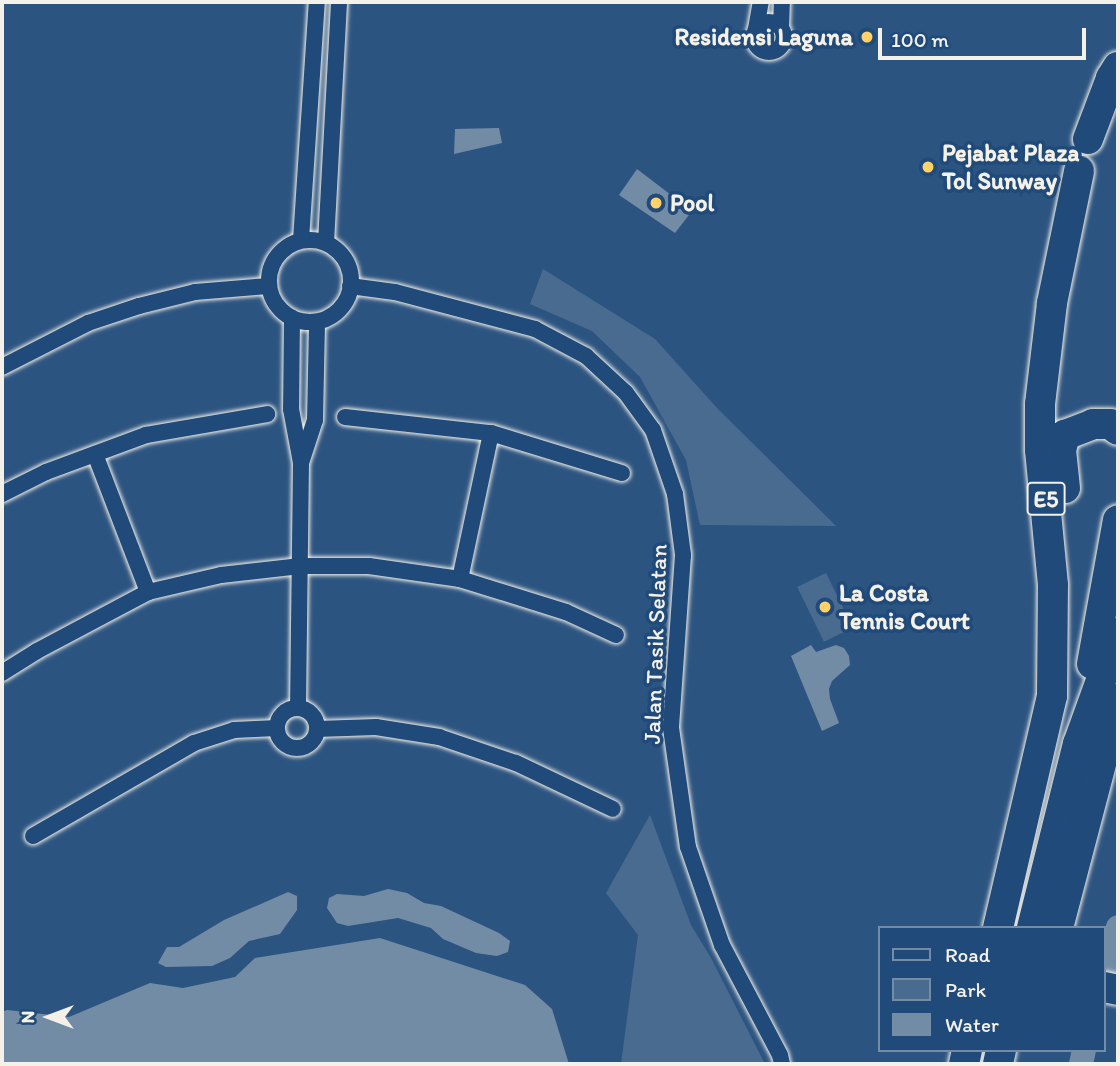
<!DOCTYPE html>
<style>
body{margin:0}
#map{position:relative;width:1120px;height:1066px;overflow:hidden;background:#2c5481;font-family:Itim,sans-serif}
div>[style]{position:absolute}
.green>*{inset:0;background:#496b90;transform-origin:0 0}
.water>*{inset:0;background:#738ca6}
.river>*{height:24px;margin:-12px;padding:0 12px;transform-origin:12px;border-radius:12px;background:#738ca6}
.roads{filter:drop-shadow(0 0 2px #f4f1e8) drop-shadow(0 0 2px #f4f1e8)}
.minor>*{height:16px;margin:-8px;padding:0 8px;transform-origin:8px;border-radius:8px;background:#1f4a7a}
.minor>.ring{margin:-8px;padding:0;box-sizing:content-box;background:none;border:16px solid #1f4a7a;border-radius:50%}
.motorway>*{height:30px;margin:-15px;padding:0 15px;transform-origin:15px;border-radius:15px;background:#1f4a7a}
.dots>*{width:19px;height:19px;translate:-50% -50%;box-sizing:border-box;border:4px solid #1f4a7a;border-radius:50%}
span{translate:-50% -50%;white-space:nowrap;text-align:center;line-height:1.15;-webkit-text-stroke:7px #1f4a7a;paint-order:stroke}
.shield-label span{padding:2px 5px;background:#1f4a7a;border:2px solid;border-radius:5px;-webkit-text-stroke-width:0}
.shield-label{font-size:23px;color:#f4f1e8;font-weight:700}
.poi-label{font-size:24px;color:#f4f1e8;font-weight:700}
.right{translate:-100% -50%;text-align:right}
.left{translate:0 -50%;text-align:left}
.street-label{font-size:24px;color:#f4f1e8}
.frame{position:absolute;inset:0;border:4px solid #f4f1e8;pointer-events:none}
.legend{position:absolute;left:878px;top:926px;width:228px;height:126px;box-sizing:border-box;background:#1f4a7a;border:2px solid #748da6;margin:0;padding:9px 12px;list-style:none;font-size:21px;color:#f4f1e8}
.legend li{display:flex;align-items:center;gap:14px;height:35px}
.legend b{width:35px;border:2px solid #748da6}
.north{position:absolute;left:14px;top:982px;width:70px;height:70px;-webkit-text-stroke:5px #1f4a7a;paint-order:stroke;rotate:270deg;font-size:19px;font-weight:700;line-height:28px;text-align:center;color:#f4f1e8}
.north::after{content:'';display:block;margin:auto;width:24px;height:32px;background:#f4f1e8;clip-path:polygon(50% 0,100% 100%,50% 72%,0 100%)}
.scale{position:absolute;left:878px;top:28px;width:208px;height:32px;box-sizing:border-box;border:4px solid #f4f1e8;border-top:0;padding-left:9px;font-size:21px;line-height:24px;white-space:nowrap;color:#f4f1e8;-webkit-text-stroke:5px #1f4a7a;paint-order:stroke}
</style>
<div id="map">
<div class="green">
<div style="clip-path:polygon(543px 269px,655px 339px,717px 408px,836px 526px,700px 525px,686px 460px,640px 377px,592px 331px,530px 304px)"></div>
<div style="left:826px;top:573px;width:61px;height:32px;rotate:64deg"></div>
<div style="clip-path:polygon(650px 815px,691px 925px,711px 958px,765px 1064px,621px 1064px,638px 935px,606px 893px)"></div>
</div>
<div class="water">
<div style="clip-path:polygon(499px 128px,502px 143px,454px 154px,455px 129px)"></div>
<div style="clip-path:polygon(637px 169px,692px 211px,675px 233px,619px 195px)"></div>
<div style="clip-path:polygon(811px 645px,816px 652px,836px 645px,844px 648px,849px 656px,850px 665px,832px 681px,829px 689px,830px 699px,839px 723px,822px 731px,791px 656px)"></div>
<div style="clip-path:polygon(388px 889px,407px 893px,424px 903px,441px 906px,499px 933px,510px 941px,508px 952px,497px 956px,476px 953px,443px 939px,431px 928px,398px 918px,348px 926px,337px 923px,327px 908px,329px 898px,337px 894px,364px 896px)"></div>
<div style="clip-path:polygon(288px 892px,297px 896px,297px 910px,280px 934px,249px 941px,230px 958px,212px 966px,166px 967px,158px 963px,167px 947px,179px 947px,224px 920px)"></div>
<div style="clip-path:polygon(380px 938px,525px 985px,552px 1009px,569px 1064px,2px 1064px,2px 1012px,7px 1010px,69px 1017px,150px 983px,183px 988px,235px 977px,255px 958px)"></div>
</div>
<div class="river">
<div style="left:1104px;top:971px;width:46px;rotate:-72.3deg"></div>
<div style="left:1081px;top:1064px;width:14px;rotate:-78deg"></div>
</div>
<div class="roads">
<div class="minor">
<div class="ring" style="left:754px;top:22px;width:14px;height:14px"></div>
<div style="left:781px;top:28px;width:26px;rotate:-88deg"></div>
<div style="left:756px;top:29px;width:27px;rotate:-80deg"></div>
<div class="ring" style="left:269px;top:240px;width:66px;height:66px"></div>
<div style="left:301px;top:240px;width:239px;rotate:-86.2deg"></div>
<div style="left:326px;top:243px;width:241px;rotate:-86.9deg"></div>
<div style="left:350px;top:286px;width:45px;rotate:7.6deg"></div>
<div style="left:395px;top:292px;width:145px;rotate:14.8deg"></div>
<div style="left:535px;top:329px;width:58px;rotate:27.9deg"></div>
<div style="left:586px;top:356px;width:54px;rotate:42.8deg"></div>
<div style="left:626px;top:393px;width:46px;rotate:53.9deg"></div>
<div style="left:653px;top:430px;width:68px;rotate:71deg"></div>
<div style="left:675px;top:494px;width:62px;rotate:82.5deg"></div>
<div style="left:683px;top:555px;width:173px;rotate:94deg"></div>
<div style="left:671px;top:728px;width:120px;rotate:81.9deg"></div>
<div style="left:688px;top:847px;width:104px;rotate:70.9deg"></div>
<div style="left:722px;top:945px;width:124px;rotate:62.2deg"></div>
<div style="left:780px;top:1055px;width:9px;rotate:77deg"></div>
<div style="left:292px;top:318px;width:91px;rotate:90.6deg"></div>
<div style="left:291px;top:409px;width:55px;rotate:79.5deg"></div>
<div style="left:301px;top:463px;width:245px;rotate:90.7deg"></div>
<div style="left:2px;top:367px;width:97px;rotate:-27.1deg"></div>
<div style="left:88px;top:323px;width:54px;rotate:-18.4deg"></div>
<div style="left:139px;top:306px;width:58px;rotate:-14deg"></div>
<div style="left:195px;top:292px;width:73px;rotate:-4.7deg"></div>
<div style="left:345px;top:417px;width:147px;rotate:6.3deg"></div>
<div style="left:491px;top:433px;width:137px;rotate:17deg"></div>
<div style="left:95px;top:454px;width:148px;rotate:69deg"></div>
<div style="left:301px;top:463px;width:45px;rotate:-72deg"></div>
<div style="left:315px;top:420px;width:98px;rotate:-88.8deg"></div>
<div style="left:2px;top:494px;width:49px;rotate:-26.6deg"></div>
<div style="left:46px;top:472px;width:107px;rotate:-20.3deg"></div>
<div style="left:146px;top:435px;width:123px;rotate:-9.8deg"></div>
<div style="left:460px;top:579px;width:149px;rotate:-78deg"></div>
<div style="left:2px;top:673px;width:41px;rotate:-32.2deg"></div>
<div style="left:37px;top:651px;width:126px;rotate:-28deg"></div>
<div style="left:148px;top:592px;width:75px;rotate:-13.1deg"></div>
<div style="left:221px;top:575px;width:80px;rotate:-6.5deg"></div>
<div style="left:300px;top:566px;width:69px"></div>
<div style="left:369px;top:566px;width:92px;rotate:8.1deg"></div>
<div style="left:460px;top:579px;width:111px;rotate:17.3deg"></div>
<div style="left:566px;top:612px;width:55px;rotate:24.7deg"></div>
<div class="ring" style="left:277px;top:708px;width:24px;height:24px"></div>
<div style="left:317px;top:729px;width:59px;rotate:-1.9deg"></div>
<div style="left:376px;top:727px;width:64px;rotate:9deg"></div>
<div style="left:439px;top:737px;width:81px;rotate:18.7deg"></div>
<div style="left:516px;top:763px;width:107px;rotate:25.4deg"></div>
<div style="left:33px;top:836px;width:186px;rotate:-30deg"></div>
<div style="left:194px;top:743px;width:42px;rotate:-18deg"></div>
<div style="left:234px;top:730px;width:43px;rotate:-2.7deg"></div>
</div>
<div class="motorway">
<div style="left:1088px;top:139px;width:65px;rotate:-69.3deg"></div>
<div style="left:1111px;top:78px;width:13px;rotate:-58deg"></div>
<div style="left:1065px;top:488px;width:38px;rotate:-96deg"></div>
<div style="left:1061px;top:450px;width:16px;rotate:-75deg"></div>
<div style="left:1065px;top:435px;width:30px;rotate:-21deg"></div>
<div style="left:1093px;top:424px;width:17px"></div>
<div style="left:1110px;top:424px;width:10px;rotate:37deg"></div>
<div style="left:1092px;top:664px;width:146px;rotate:-79.8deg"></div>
<div style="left:998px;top:928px;width:238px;rotate:-76.9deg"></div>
<div style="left:1052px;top:696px;width:111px;rotate:-89.5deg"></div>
<div style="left:1053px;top:585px;width:136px;rotate:-95.5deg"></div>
<div style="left:1040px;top:450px;width:46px;rotate:-90deg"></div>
<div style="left:1040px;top:404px;width:102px;rotate:-83.2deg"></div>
<div style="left:1052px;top:303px;width:135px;rotate:-78.4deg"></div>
<div style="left:1032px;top:928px;width:190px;rotate:-76deg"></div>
<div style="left:1078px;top:744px;width:118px;rotate:-70.2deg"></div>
<div style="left:1058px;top:928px;width:237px;rotate:-75.3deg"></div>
<div style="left:1104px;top:987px;width:14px;rotate:12deg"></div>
<div style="left:964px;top:1064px;width:14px;rotate:-78deg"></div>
<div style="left:998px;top:1064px;width:14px;rotate:-78deg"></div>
</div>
</div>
<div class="dots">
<div style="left:867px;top:37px;background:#ffd166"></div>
<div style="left:928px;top:167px;background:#ffd166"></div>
<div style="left:656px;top:203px;background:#ffd166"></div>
<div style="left:825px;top:607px;background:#ffd166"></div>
</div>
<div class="shield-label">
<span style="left:1046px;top:499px">E5</span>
</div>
<div class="poi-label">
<span class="right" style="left:853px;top:37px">Residensi Laguna</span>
<span class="left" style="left:942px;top:167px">Pejabat Plaza<br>Tol Sunway</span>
<span class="left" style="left:670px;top:203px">Pool</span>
<span class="left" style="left:839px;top:607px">La Costa<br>Tennis Court</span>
</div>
<div class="street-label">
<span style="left:655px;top:644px;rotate:-88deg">Jalan Tasik Selatan</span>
</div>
<div class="frame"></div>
<ul class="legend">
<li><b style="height:9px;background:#1f4a7a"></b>Road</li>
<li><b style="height:19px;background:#496b90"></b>Park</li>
<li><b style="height:19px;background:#738ca6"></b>Water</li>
</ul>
<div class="north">N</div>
<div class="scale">100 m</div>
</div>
